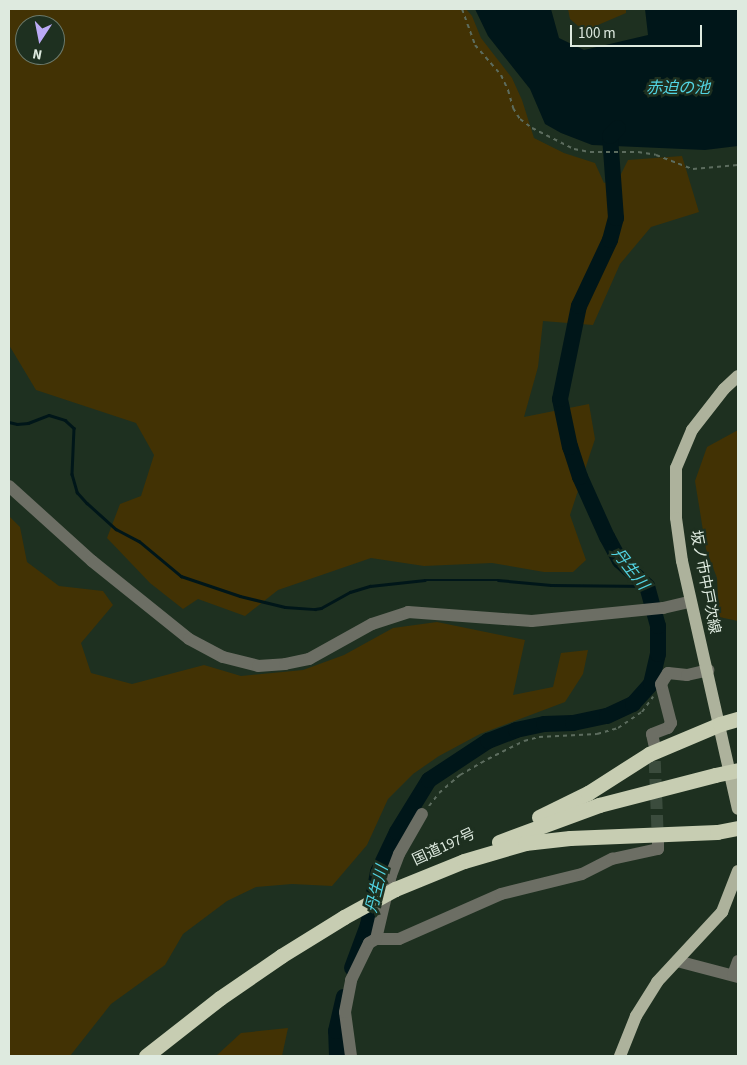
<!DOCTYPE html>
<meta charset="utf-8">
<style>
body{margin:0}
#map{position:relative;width:747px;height:1065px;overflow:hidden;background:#1e3020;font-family:"Source Sans 3","Noto Sans JP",sans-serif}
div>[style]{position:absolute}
.green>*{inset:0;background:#423204}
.water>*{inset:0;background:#001619}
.stream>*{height:2.5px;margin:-1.25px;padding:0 1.25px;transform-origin:1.25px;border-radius:1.25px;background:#001619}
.river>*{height:16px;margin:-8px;padding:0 8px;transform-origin:8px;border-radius:8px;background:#001619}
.minor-tunnel>*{height:12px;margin-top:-6px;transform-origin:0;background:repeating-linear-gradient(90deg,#3b4c3d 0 12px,transparent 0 18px)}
.path>*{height:2px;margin-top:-1px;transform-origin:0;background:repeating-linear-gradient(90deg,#5c6c5e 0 4px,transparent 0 8px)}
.minor>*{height:12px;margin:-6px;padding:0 6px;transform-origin:6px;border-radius:6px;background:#6c6e64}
.major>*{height:12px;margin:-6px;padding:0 6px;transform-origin:6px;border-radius:6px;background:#adb29c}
.highway>*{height:15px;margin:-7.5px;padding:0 7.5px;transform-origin:7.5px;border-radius:7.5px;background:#c7cdb2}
.highway-bridge>*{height:15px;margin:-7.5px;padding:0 7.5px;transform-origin:7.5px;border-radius:7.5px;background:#c7cdb2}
span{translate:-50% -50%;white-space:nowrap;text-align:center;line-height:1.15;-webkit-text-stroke:5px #1e3020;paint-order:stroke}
.street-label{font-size:15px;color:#deeadf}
.water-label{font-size:16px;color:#52d4e3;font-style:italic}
.frame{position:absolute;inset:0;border:10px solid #deeadf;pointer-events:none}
.north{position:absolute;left:15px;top:15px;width:50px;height:50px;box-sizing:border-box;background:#1e3020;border:1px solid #6b7a6c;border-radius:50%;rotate:191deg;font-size:14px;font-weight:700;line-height:20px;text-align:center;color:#deeadf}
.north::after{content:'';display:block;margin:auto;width:18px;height:22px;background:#bbaaf6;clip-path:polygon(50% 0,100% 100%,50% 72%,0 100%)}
.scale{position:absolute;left:570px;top:25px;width:132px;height:22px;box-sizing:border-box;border:2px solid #deeadf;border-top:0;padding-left:6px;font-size:15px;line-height:18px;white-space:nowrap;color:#deeadf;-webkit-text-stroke:4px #1e3020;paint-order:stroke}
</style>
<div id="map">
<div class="green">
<div style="clip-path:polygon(evenodd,9px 9px,466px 9px,472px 16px,481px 38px,512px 78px,522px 100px,534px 138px,564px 153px,595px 163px,604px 183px,620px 176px,628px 160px,682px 156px,699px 212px,651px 227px,620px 264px,593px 325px,543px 321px,538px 367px,524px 417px,589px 404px,595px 439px,570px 515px,586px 560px,573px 572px,544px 572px,492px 563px,424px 566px,371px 558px,278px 590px,245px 616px,198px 599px,183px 609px,150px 583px,107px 538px,120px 504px,141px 496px,154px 455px,136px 423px,36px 390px,9px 345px,9px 9px,25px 25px,55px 25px,55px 55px,25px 55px,25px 25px)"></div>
<div style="clip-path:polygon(568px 9px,626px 9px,626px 13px,584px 31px,570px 19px)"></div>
<div style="clip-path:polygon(738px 430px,738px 621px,719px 617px,717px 578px,706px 549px,695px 481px,707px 447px)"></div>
<div style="clip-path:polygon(9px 516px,20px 527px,27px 562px,59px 586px,103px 591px,113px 605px,81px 643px,91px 673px,132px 684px,204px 665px,241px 676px,303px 670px,344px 655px,393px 628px,437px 622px,525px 640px,513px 695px,553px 687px,561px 653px,588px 650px,583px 674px,565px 702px,480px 734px,439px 756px,413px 774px,388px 799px,367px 845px,332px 886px,292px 884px,256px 887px,227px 901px,183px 934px,165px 965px,111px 1004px,70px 1056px,9px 1056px)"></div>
<div style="clip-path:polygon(288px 1028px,282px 1056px,216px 1056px,241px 1033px)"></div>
</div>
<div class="water">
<div style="clip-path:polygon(475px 9px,551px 9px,559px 38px,584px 50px,648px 35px,645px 9px,738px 9px,738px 146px,705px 150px,592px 145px,561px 133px,545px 124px,530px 89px,488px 36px)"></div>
</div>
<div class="stream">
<div style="left:9px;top:422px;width:8px;rotate:14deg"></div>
<div style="left:17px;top:424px;width:11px;rotate:-5deg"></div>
<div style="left:28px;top:423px;width:22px;rotate:-21deg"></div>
<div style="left:49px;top:415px;width:17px;rotate:17deg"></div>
<div style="left:65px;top:420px;width:12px;rotate:42deg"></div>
<div style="left:74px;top:428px;width:46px;rotate:92.5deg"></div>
<div style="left:72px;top:474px;width:19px;rotate:74deg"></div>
<div style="left:77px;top:492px;width:15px;rotate:48deg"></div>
<div style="left:87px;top:503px;width:39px;rotate:42deg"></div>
<div style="left:116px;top:529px;width:26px;rotate:28deg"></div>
<div style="left:139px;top:541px;width:55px;rotate:39.8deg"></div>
<div style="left:181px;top:576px;width:62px;rotate:18.7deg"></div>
<div style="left:240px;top:596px;width:46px;rotate:13.7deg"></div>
<div style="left:285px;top:607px;width:30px;rotate:4deg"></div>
<div style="left:315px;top:609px;width:6px;rotate:-9deg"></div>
<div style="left:321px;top:608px;width:33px;rotate:-29deg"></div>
<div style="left:350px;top:592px;width:21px;rotate:-17deg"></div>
<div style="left:370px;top:586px;width:55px;rotate:-6.2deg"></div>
<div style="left:425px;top:580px;width:73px"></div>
<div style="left:498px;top:580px;width:53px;rotate:5.4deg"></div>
<div style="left:551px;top:585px;width:96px;rotate:0.6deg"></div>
</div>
<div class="river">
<div style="left:352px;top:968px;width:46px;rotate:-69.6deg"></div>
<div style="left:368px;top:925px;width:54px;rotate:-79.3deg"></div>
<div style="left:378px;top:872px;width:44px;rotate:-64.6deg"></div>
<div style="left:397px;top:832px;width:61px;rotate:-58.4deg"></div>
<div style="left:429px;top:780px;width:71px;rotate:-33.5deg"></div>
<div style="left:488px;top:741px;width:30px;rotate:-21deg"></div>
<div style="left:516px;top:730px;width:29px;rotate:-12deg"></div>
<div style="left:544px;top:724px;width:29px;rotate:-2deg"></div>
<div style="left:573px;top:723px;width:35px;rotate:-12deg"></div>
<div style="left:607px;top:716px;width:29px;rotate:-25deg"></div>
<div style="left:633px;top:704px;width:27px;rotate:-48deg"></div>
<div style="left:651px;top:684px;width:31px;rotate:-77deg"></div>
<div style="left:658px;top:654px;width:28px;rotate:-90deg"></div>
<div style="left:658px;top:626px;width:41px;rotate:-105.4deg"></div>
<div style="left:647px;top:586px;width:37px;rotate:-137deg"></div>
<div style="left:620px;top:561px;width:27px;rotate:-118deg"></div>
<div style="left:607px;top:537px;width:66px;rotate:-114.2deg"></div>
<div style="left:580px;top:477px;width:32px;rotate:-108deg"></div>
<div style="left:570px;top:447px;width:49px;rotate:-101.8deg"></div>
<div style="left:560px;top:399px;width:95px;rotate:-78.5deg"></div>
<div style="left:579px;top:306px;width:73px;rotate:-64.8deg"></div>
<div style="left:610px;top:240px;width:23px;rotate:-75deg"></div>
<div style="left:616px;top:218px;width:82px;rotate:-94.2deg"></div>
<div style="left:610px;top:136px;width:11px;rotate:-45deg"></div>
<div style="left:337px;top:1056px;width:25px;rotate:-92deg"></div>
<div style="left:336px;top:1031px;width:35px;rotate:-77deg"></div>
</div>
<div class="minor-tunnel">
<div style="left:654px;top:743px;width:98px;rotate:87.7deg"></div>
</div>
<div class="path">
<div style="left:462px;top:9px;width:38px;rotate:70deg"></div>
<div style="left:475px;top:45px;width:40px;rotate:49deg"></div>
<div style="left:501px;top:75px;width:17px;rotate:65deg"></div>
<div style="left:508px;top:90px;width:19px;rotate:74deg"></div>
<div style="left:513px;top:108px;width:13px;rotate:58deg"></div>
<div style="left:520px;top:119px;width:15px;rotate:37deg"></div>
<div style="left:532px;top:128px;width:47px;rotate:26.6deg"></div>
<div style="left:574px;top:149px;width:16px;rotate:11deg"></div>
<div style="left:590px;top:152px;width:48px"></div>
<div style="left:638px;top:152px;width:18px;rotate:9deg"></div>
<div style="left:656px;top:155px;width:40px;rotate:21deg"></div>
<div style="left:693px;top:169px;width:45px;rotate:-5.1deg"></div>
<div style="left:429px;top:806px;width:16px;rotate:-52deg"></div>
<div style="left:439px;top:793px;width:28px;rotate:-41deg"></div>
<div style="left:460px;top:775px;width:32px;rotate:-30deg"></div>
<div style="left:488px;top:759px;width:40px;rotate:-26.6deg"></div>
<div style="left:524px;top:741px;width:16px;rotate:-15deg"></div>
<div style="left:539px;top:737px;width:58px;rotate:-3deg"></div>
<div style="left:597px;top:734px;width:22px;rotate:-16deg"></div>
<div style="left:618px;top:728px;width:29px;rotate:-34deg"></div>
<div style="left:642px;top:712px;width:19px;rotate:-54deg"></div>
</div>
<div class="minor">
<div style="left:9px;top:486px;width:112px;rotate:42.1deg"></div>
<div style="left:92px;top:561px;width:124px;rotate:38.8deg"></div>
<div style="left:189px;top:639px;width:38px;rotate:28deg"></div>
<div style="left:223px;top:657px;width:36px;rotate:14deg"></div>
<div style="left:258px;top:666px;width:27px;rotate:-4deg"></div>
<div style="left:285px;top:664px;width:25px;rotate:-12deg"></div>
<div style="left:309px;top:659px;width:72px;rotate:-29.1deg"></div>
<div style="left:372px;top:624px;width:38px;rotate:-18deg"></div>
<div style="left:408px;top:612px;width:124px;rotate:4.2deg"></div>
<div style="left:532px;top:621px;width:132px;rotate:-5.7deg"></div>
<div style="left:663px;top:608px;width:28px;rotate:-13deg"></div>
<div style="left:654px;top:743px;width:9px;rotate:-103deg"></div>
<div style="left:652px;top:734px;width:17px;rotate:-21deg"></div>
<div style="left:668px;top:728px;width:6px;rotate:-59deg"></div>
<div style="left:671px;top:723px;width:40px;rotate:-104.4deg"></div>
<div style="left:661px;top:684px;width:13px;rotate:-58deg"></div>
<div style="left:668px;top:673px;width:19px;rotate:6deg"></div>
<div style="left:687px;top:675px;width:22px;rotate:-13deg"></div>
<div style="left:376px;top:939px;width:23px"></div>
<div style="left:399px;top:939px;width:111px;rotate:-23.8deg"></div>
<div style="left:501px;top:894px;width:83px;rotate:-13.9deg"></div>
<div style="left:582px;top:874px;width:34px;rotate:-27deg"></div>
<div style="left:612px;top:859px;width:47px;rotate:-12.3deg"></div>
<div style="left:658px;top:849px;width:8px;rotate:-90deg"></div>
<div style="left:677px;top:961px;width:63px;rotate:14.7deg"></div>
<div style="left:733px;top:975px;width:15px;rotate:-70deg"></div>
<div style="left:351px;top:1056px;width:44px;rotate:-97.8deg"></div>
<div style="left:345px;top:1012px;width:33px;rotate:-79deg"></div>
<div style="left:351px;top:980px;width:41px;rotate:-64.1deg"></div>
<div style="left:369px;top:943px;width:8px;rotate:-30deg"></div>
<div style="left:376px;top:939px;width:66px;rotate:-76.8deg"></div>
<div style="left:391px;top:875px;width:22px;rotate:-69deg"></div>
<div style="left:399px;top:854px;width:46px;rotate:-60.1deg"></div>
</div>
<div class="major">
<div style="left:738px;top:376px;width:19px;rotate:137deg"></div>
<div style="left:724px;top:389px;width:52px;rotate:128deg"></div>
<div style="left:692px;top:430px;width:41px;rotate:112.8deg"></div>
<div style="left:676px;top:468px;width:50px;rotate:90deg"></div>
<div style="left:676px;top:518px;width:43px;rotate:82.1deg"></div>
<div style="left:682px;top:561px;width:254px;rotate:77.3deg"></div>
<div style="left:620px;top:1056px;width:43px;rotate:-68.2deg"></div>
<div style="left:636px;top:1016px;width:40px;rotate:-58deg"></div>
<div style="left:657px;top:982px;width:96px;rotate:-47.1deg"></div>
<div style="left:722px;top:912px;width:44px;rotate:-68.7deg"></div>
</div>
<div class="highway">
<div style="left:539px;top:817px;width:55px;rotate:-26.1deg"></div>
<div style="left:588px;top:793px;width:72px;rotate:-32.6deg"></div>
<div style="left:649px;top:754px;width:77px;rotate:-22.9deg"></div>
<div style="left:720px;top:724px;width:19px;rotate:-16deg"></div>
<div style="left:499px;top:842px;width:107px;rotate:-20.3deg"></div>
<div style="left:599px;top:805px;width:120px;rotate:-14.5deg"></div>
<div style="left:395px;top:889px;width:74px;rotate:-22.1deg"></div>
<div style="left:464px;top:861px;width:64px;rotate:-16.4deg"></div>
<div style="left:525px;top:843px;width:45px;rotate:-6.3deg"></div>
<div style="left:570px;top:838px;width:147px;rotate:-2.3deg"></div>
<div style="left:717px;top:832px;width:21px;rotate:-11deg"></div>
<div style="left:146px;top:1056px;width:94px;rotate:-38.1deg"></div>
<div style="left:220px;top:998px;width:74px;rotate:-34.5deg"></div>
<div style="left:281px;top:956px;width:74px;rotate:-31.8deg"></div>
</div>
<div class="highway-bridge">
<div style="left:715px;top:775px;width:24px;rotate:-12deg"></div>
<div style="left:344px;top:917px;width:58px;rotate:-28.8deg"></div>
</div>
<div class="street-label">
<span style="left:705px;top:582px;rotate:79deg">坂ノ市中戸次線</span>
<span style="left:444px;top:847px;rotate:-25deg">国道197号</span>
</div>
<div class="water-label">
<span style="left:678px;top:88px">赤迫の池</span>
<span style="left:630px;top:569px;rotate:52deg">丹生川</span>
<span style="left:377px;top:889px;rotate:-76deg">丹生川</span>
</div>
<div class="frame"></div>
<div class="north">N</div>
<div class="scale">100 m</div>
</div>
